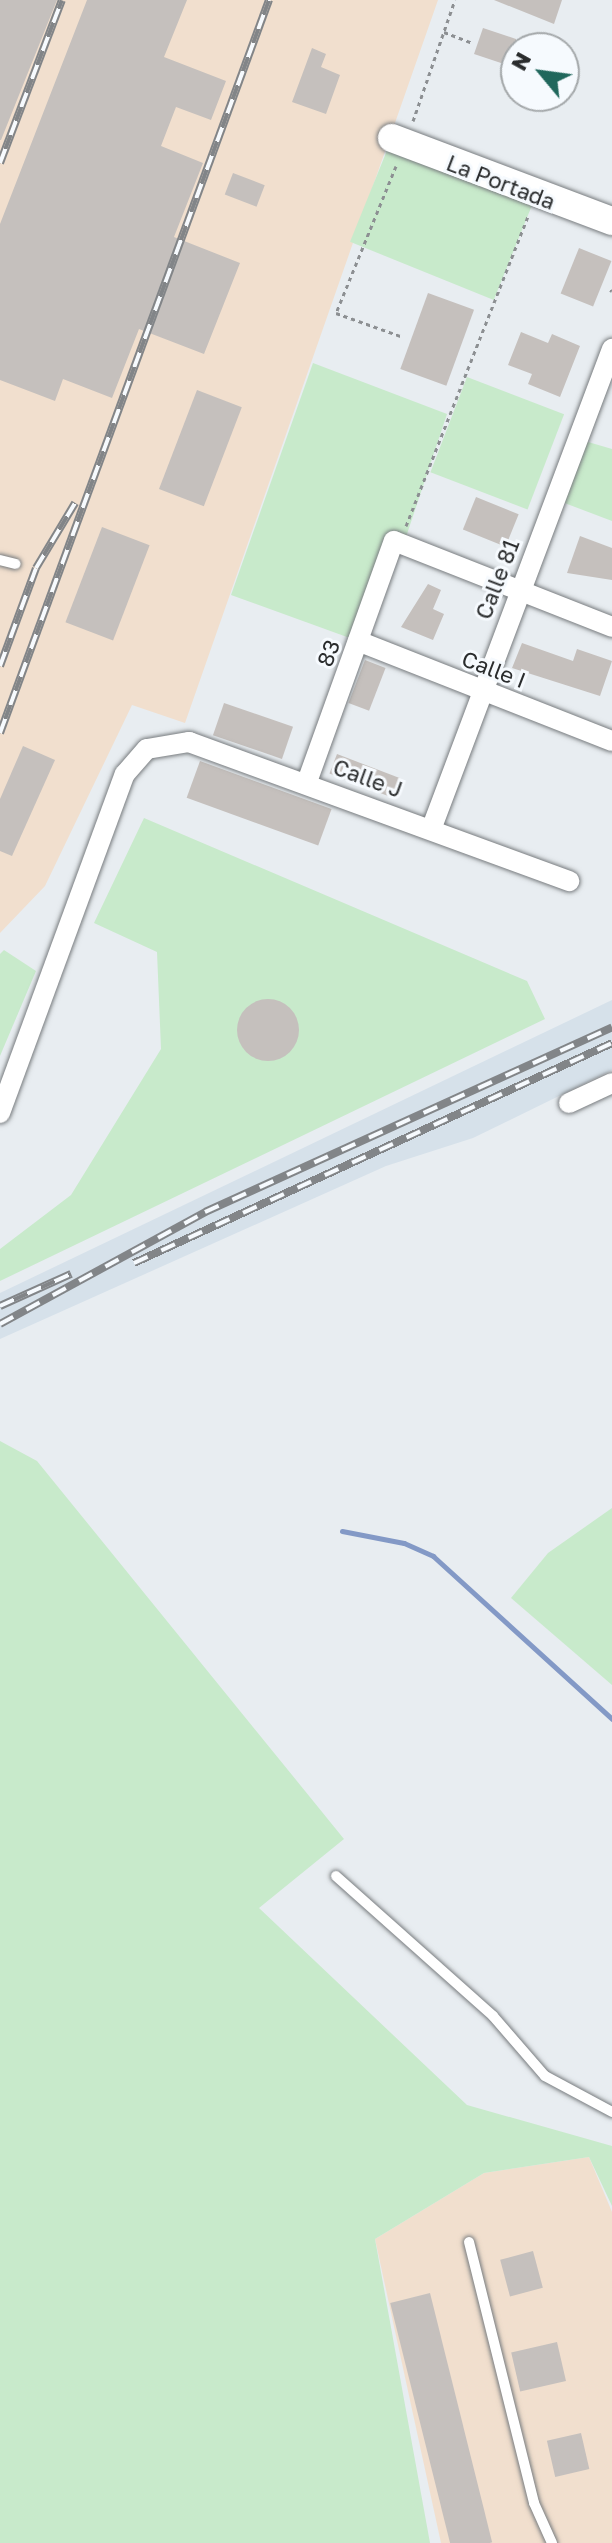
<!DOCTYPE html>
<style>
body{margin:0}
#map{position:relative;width:612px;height:2543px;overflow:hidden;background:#e8edf1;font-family:"Golos Text",sans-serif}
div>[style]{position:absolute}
.industrial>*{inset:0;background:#f1dfce}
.built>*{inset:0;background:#d6e1ea}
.green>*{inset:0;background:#c8eacb;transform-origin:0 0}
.stream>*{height:5px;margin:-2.5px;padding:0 2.5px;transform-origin:2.5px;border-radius:2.5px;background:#8399c6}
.building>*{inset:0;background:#c5c0bd;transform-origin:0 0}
.round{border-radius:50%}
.path>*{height:3px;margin-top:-1.5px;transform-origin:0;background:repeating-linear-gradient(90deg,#8c8f92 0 4px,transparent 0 8px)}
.roads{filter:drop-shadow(0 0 2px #787c7f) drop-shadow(0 0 2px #787c7f)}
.lane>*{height:10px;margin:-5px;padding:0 5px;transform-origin:5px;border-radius:5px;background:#fff}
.street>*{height:20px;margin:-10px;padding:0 10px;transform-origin:10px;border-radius:10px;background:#fff}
.secondary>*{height:28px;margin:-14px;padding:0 14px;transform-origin:14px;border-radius:14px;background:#fff}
.rail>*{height:8px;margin-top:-4px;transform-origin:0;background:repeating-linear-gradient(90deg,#f6fafe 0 15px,#828588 0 30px);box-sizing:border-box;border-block:2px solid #828588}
span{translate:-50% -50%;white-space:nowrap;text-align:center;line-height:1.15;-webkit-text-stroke:6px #f6fafe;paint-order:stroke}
.street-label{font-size:22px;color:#2a2c2d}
.north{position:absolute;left:500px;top:32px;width:80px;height:80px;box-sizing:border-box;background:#f6fafe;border:2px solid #a4a8aa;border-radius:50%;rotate:299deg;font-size:22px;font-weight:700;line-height:32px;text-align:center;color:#2a2c2d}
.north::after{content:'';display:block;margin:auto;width:28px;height:36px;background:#20675c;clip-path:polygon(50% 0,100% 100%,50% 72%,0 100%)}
</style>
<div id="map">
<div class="industrial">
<div style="clip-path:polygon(0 0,438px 0,185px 723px,132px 705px,45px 886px,0 933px)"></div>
<div style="clip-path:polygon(589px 2157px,612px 2212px,612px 2543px,441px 2543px,375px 2239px,484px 2173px)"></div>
</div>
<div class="built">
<div style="clip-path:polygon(612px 1000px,612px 1070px,473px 1138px,386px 1166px,0 1339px,0 1293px)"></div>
</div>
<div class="green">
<div style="left:392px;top:138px;width:155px;height:112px;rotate:22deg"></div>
<div style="clip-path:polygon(313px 363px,447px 414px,403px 546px,358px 641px,231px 595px)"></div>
<div style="left:467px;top:377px;width:104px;height:102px;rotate:21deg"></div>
<div style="clip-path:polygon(578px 439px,612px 449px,612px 521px,554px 499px)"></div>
<div style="clip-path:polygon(144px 818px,527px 981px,545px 1019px,0 1281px,0 1249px,71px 1195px,161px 1049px,157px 952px,94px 923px)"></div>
<div style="clip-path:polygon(4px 950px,36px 971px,0 1056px,0 954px)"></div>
<div style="clip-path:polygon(0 1441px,37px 1461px,344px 1839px,259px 1908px,467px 2105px,612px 2146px,612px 2206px,589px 2157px,484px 2173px,375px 2239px,430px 2543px,0 2543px)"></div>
<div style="clip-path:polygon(612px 1508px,612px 1685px,511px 1598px,548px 1553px)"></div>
</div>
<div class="stream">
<div style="left:342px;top:1531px;width:63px;rotate:11deg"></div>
<div style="left:404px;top:1543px;width:32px;rotate:24deg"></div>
<div style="left:433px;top:1556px;width:242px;rotate:42.3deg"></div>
</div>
<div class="building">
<div style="clip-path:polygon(0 0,57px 0,1px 140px,0 140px)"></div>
<div style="clip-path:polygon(87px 0,187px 0,164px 57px,226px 81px,211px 120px,176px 107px,161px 146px,203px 163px,174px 237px,240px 263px,204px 354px,139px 329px,112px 398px,63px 379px,55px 401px,0 380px,0 224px)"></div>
<div style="clip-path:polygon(494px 0,562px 0,554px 24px)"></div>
<div style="clip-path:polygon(483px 28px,516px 39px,516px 68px,474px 54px)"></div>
<div style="clip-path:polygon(312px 48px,326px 54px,321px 67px,340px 75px,326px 114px,292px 102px)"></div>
<div style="left:233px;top:173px;width:34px;height:23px;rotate:21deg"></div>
<div style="left:579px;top:248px;width:35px;height:49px;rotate:22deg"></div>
<div style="left:428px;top:293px;width:49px;height:81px;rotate:20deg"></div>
<div style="clip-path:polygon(521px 332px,548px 343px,552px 334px,580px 346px,560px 397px,528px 384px,532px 374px,508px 365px)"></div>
<div style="left:197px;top:390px;width:48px;height:106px;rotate:21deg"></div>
<div style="left:476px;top:497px;width:46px;height:35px;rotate:22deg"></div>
<div style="left:102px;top:527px;width:51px;height:102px;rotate:21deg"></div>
<div style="clip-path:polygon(580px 536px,612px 548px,612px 580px,567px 573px)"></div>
<div style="clip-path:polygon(428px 584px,441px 590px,433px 609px,444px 614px,433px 640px,401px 627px)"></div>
<div style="clip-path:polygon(522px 643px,573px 661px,577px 649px,612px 661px,600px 696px,512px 668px)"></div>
<div style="left:365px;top:660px;width:22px;height:46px;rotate:21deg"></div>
<div style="left:224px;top:703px;width:73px;height:34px;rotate:19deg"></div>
<div style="clip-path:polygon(23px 746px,55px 760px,12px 856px,0 851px,0 799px)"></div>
<div style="left:337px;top:754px;width:67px;height:21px;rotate:21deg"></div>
<div style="left:200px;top:761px;width:140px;height:39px;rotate:20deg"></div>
<div class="round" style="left:237px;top:999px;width:62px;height:62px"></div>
<div style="left:533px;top:2251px;width:38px;height:34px;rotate:75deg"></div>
<div style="left:430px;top:2293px;width:257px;height:41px;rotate:76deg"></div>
<div style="left:557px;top:2342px;width:40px;height:47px;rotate:77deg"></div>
<div style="left:581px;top:2433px;width:37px;height:35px;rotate:77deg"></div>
</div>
<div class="path">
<div style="left:444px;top:32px;width:31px;rotate:21deg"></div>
<div style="left:413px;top:121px;width:128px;rotate:-70.9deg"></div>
<div style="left:396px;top:166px;width:159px;rotate:112.2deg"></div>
<div style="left:336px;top:313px;width:71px;rotate:19.7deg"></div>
<div style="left:610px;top:290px;width:2px;rotate:27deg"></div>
<div style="left:406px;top:526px;width:335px;rotate:-68.5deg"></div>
</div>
<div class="roads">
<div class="lane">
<div style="left:0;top:560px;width:16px;rotate:14deg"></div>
<div style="left:336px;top:1876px;width:210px;rotate:41.7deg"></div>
<div style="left:493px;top:2016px;width:79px;rotate:49.1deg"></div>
<div style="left:545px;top:2076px;width:76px;rotate:28.2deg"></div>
<div style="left:469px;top:2242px;width:269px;rotate:76deg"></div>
<div style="left:534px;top:2503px;width:44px;rotate:65.8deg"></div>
</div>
<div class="street">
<div style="left:358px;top:641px;width:273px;rotate:21.5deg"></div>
<div style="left:307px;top:782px;width:256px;rotate:-70.2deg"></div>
<div style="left:394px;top:541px;width:234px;rotate:21.5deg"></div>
<div style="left:432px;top:827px;width:511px;rotate:-69.37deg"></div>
<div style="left:569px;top:1103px;width:47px;rotate:-24.9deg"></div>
<div style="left:0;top:1113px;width:361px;rotate:-69.8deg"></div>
<div style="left:125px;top:774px;width:33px;rotate:-49deg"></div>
<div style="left:147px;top:749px;width:43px;rotate:-9.5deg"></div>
<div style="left:189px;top:742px;width:405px;rotate:20.1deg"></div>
</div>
<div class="secondary">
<div style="left:392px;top:138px;width:235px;rotate:20.7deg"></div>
</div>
</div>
<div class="rail">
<div style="left:0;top:163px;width:174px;rotate:-69.2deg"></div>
<div style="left:0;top:666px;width:104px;rotate:-69.8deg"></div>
<div style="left:36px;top:568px;width:76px;rotate:-59deg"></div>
<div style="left:0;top:733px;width:781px;rotate:-69.85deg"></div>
<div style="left:134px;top:1263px;width:526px;rotate:-24.71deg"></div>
<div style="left:0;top:1306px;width:78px;rotate:-24.3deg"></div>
<div style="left:0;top:1324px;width:234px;rotate:-28.6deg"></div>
<div style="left:205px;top:1212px;width:447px;rotate:-24.4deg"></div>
</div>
<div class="street-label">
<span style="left:501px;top:182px;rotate:21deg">La Portada</span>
<span style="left:497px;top:579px;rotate:-69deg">Calle 81</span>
<span style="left:328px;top:653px;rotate:-70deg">83</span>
<span style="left:494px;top:669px;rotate:21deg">Calle I</span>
<span style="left:368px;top:778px;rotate:20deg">Calle J</span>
</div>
<div class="north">N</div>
</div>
